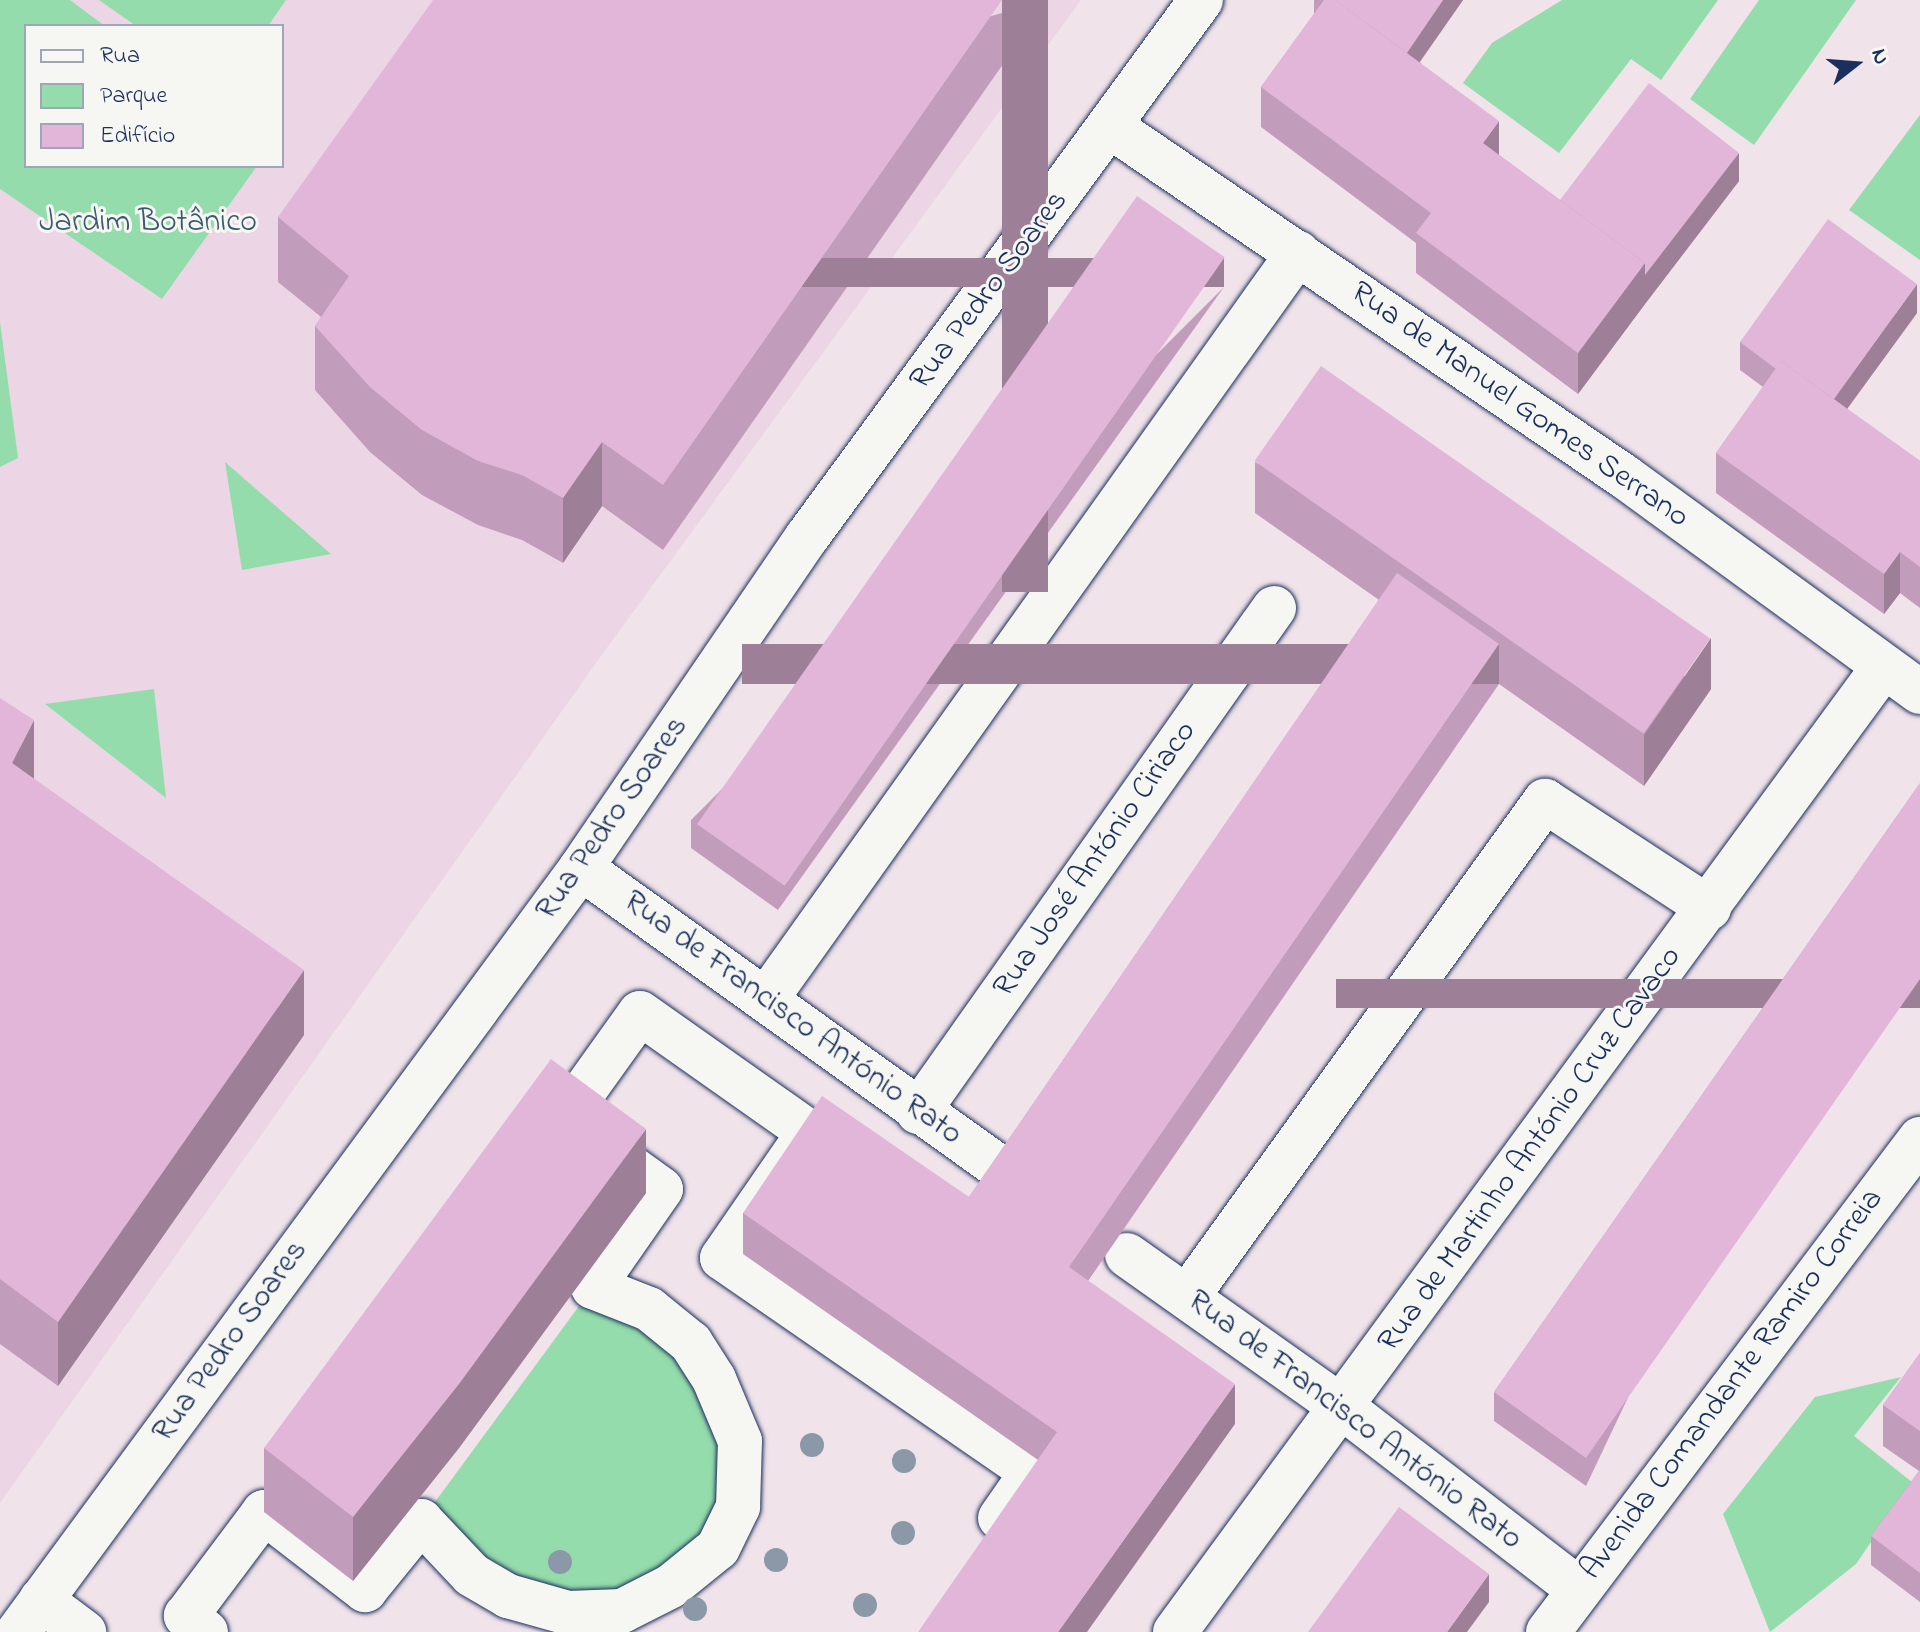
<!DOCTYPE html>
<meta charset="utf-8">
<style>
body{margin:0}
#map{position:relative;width:1920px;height:1632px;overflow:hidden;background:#f0e3ea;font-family:"Indie Flower",sans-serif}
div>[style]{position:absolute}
.built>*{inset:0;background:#ecd6e5}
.green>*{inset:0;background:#94dcab}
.roads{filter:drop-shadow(0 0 2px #1b2f5e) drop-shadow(0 0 2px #1b2f5e)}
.minor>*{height:44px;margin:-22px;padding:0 22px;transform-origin:22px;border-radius:22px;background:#f6f6f2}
.trees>*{width:24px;height:24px;margin:-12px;border-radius:50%;background:#8b98a7}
.wall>*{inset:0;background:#c29dbb}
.shaded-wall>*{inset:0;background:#9e7f98;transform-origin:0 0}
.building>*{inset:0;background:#e2b6d9;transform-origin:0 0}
span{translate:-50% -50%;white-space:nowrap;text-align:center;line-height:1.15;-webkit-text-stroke:6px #f6f6f2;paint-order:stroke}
.park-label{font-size:32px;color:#395a71}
.street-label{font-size:32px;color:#1b2f5e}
.legend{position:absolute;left:24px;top:24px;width:260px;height:144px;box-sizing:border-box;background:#f6f6f2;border:2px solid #9ea6b7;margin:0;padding:10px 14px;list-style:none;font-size:24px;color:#1b2f5e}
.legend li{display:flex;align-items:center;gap:16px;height:40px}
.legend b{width:40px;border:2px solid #9ea6b7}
.north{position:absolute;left:1816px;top:24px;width:80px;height:80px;-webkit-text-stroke:6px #f6f6f2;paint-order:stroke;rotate:73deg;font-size:22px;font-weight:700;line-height:32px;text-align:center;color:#1b2f5e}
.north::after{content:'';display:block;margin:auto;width:28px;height:36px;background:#1b2f5e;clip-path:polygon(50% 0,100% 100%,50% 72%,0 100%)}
</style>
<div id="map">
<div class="built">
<div style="clip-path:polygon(evenodd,0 0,1081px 0,601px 656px,0 1503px,0 0,26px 26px,282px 26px,282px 166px,26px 166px,26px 26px)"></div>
</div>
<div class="green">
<div style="clip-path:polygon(0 0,70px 0,105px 26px,26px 26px,26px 166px,257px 166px,162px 299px,0 189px)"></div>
<div style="clip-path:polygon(99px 0,286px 0,268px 26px,136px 26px)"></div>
<div style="clip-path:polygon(1562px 0,1718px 0,1661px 80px,1631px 59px,1559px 153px,1463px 83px,1492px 43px)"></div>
<div style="clip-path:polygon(1759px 0,1856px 0,1754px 145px,1690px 99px)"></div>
<div style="clip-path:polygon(1920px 115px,1920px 260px,1849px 210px)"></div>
<div style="clip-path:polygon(0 322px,18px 458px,0 467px)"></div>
<div style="clip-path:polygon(225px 462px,331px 554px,242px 570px)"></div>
<div style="clip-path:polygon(154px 689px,166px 798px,45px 704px)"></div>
<div style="clip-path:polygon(593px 1287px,649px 1309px,740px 1441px,718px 1548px,568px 1613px,421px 1521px)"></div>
<div style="clip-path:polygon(1901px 1377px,1854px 1436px,1912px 1482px,1856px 1564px,1770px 1632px,1723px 1514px,1815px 1397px)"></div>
</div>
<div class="roads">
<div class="minor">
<div style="left:1111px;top:127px;width:622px;rotate:34.25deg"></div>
<div style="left:1625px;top:477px;width:365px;rotate:36.1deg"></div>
<div style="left:581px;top:868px;width:519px;rotate:35.59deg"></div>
<div style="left:767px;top:998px;width:915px;rotate:-54.52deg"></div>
<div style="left:918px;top:1112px;width:617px;rotate:-54.76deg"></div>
<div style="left:1127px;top:1255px;width:263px;rotate:35.3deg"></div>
<div style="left:1342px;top:1407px;width:298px;rotate:37.6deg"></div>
<div style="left:1187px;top:1297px;width:612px;rotate:-54.18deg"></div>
<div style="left:1545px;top:801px;width:196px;rotate:33.1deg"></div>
<div style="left:41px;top:1600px;width:54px;rotate:36.7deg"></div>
<div style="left:18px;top:1632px;width:949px;rotate:-53.61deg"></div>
<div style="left:581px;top:868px;width:401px;rotate:-55.7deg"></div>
<div style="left:807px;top:537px;width:666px;rotate:-53.73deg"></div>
<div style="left:206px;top:1632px;width:26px;rotate:-141deg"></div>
<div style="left:186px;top:1616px;width:130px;rotate:-53.1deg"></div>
<div style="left:264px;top:1512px;width:128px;rotate:37.7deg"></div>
<div style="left:365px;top:1590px;width:89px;rotate:-50.9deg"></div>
<div style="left:421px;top:1521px;width:74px;rotate:46.6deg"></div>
<div style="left:472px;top:1575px;width:42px;rotate:30.3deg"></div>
<div style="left:508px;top:1596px;width:62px;rotate:15.8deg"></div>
<div style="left:568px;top:1613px;width:54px;rotate:-2.1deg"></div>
<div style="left:622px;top:1611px;width:55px;rotate:-27deg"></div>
<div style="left:671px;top:1586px;width:60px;rotate:-39deg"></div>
<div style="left:718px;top:1548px;width:46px;rotate:-64deg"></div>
<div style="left:738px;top:1507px;width:66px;rotate:-88.3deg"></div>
<div style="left:740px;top:1441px;width:67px;rotate:-112.8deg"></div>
<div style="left:714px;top:1379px;width:43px;rotate:-122.6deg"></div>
<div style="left:691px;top:1343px;width:54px;rotate:-141deg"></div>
<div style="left:649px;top:1309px;width:60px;rotate:-158.6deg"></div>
<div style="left:593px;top:1287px;width:119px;rotate:-55.2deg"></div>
<div style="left:661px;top:1189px;width:120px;rotate:-144.2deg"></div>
<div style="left:564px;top:1119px;width:130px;rotate:-54.4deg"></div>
<div style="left:640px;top:1013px;width:207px;rotate:35.2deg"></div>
<div style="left:809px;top:1132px;width:153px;rotate:124.6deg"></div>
<div style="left:722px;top:1258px;width:377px;rotate:34.6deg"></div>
<div style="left:1032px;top:1472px;width:56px;rotate:124.8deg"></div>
<div style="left:1175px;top:1632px;width:1198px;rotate:-53.72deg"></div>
<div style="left:1548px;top:1632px;width:618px;rotate:-52.96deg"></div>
</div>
</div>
<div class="trees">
<div style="left:812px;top:1445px"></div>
<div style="left:904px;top:1461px"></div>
<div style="left:903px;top:1533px"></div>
<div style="left:776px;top:1560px"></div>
<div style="left:560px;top:1562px"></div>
<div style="left:865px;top:1605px"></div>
<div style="left:695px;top:1609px"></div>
</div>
<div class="wall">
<div style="clip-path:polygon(1048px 0,663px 550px,602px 506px,563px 563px,522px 540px,478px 525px,422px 495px,370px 452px,315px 390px,315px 326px,321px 317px,278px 282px,278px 217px)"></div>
<div style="clip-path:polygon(1314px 0,1463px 0,1420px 62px,1499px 155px,1560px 200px,1739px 181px,1645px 304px,1578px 394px,1416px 273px,1416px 243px,1261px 127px,1261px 87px,1314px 14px)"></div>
<div style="clip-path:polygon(1224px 287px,778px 910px,691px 848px,691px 820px)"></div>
<div style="clip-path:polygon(1917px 313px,1847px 409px,1920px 461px,1920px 608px,1900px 593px,1884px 614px,1716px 493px,1716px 453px,1763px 387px,1740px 370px,1740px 342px)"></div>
<div style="clip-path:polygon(1255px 462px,1711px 689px,1644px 786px,1499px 684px,1088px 1281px,1235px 1424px,1038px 1460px,743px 1254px,743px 1213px,969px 1197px,1379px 600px,1255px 513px)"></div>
<div style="clip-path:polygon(0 698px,34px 779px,304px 1035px,58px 1386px,0 1344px)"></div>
<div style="clip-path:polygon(1920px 783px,1586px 1486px,1494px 1421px,1494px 1392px)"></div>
<div style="clip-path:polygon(646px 1193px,459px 1448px,353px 1581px,264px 1512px,264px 1448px)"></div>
<div style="clip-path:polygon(1920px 1353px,1920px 1602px,1871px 1565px,1871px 1536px,1919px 1471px,1883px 1446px,1883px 1405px)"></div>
</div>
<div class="shaded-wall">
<div style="left:1002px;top:0;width:46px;height:592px"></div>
<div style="clip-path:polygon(1443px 0,1463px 0,1402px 87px,1402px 59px)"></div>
<div style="clip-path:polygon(1499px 121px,1499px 161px,1483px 143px)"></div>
<div style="clip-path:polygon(1739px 153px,1739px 181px,1645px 304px,1578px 394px,1578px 353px,1645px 263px)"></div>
<div style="left:1224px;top:258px;width:29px;height:766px;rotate:90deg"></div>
<div style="clip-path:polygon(1917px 284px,1917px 313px,1828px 435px,1828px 407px)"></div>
<div style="clip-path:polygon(602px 442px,602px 506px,563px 563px,563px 498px)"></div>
<div style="clip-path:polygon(1900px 552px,1900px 593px,1884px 614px,1884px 574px)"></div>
<div style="clip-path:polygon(1711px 638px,1711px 689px,1644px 786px,1644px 735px)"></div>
<div style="left:1499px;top:644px;width:40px;height:757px;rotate:90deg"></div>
<div style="clip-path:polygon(34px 720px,34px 784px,12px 763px)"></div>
<div style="clip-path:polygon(304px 970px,304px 1035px,58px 1386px,58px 1322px)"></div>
<div style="left:1920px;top:979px;width:29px;height:584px;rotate:90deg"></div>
<div style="clip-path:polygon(646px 1129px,646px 1193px,459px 1448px,353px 1581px,353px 1517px)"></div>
<div style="clip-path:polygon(1235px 1384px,1235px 1424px,1087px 1632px,1058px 1632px)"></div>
<div style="clip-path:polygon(1489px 1574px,1489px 1602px,1467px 1632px,1447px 1632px)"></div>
</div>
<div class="building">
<div style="clip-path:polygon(433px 0,1002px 0,663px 485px,602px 442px,563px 498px,522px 475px,478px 461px,422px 430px,370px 387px,315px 326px,349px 276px,278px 217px)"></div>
<div style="clip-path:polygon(1324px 0,1335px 0,1499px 121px,1483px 143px,1645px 263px,1578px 353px,1416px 233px,1431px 213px,1261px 87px)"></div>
<div style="clip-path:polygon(1335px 0,1443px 0,1407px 53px)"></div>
<div style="clip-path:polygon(1649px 83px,1739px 153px,1645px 275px,1645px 263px,1560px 200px)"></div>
<div style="left:1137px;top:196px;width:107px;height:767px;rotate:35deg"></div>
<div style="clip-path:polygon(1828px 219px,1917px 284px,1834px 399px,1781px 361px,1776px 369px,1740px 342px)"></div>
<div style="clip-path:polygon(1781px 361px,1920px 461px,1920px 567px,1900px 552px,1884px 574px,1716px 453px)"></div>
<div style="left:1321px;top:366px;width:475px;height:116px;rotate:35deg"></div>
<div style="clip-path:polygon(1397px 573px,1499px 644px,1069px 1267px,1235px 1384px,1058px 1632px,918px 1632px,1057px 1432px,743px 1213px,822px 1096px,969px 1197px)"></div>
<div style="clip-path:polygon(0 698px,34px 720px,12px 763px,304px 970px,58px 1322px,0 1279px)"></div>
<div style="clip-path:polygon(1920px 783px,1920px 979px,1586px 1458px,1494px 1392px)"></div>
<div style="clip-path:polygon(551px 1059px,646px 1129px,459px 1384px,353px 1517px,264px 1448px)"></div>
<div style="clip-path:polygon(1920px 1353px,1920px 1431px,1883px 1405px)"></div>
<div style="clip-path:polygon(1920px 1470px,1920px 1573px,1871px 1536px)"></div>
<div style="clip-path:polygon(1399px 1507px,1489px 1574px,1447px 1632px,1308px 1632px)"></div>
</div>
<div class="park-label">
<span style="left:148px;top:223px">Jardim Botânico</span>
</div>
<div class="street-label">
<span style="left:990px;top:291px;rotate:-53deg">Rua Pedro Soares</span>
<span style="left:1519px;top:406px;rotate:35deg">Rua de Manuel Gomes Serrano</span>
<span style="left:613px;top:819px;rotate:-55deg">Rua Pedro Soares</span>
<span style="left:1096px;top:860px;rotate:-55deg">Rua José António Ciriaco</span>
<span style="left:792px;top:1019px;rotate:36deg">Rua de Francisco António Rato</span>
<span style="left:1531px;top:1150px;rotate:-54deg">Rua de Martinho António Cruz Cavaco</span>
<span style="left:231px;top:1342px;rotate:-54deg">Rua Pedro Soares</span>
<span style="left:1733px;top:1385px;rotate:-53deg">Avenida Comandante Ramiro Correia</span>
<span style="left:1354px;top:1421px;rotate:37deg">Rua de Francisco António Rato</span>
</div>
<ul class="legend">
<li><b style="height:10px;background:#f6f6f2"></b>Rua</li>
<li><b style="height:22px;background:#94dcab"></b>Parque</li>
<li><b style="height:22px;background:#e2b6d9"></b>Edifício</li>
</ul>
<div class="north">N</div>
</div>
